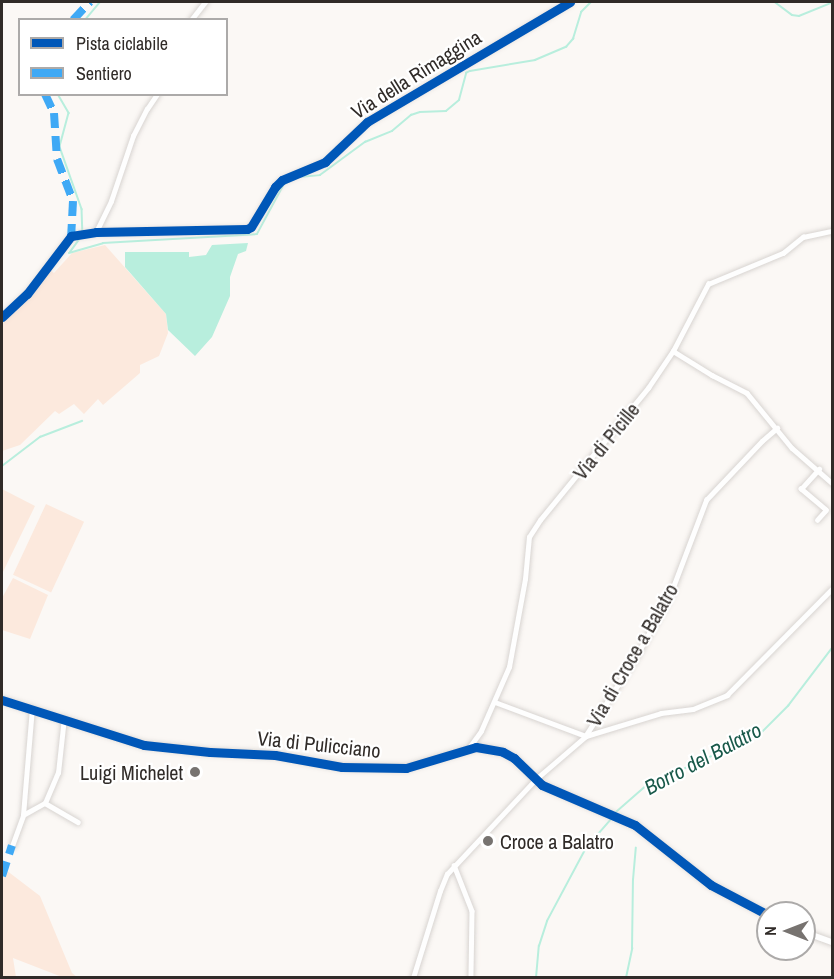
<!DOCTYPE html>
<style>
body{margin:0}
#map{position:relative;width:834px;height:979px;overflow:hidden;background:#fbf8f5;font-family:"Archivo Narrow",sans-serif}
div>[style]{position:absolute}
.green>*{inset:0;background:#fce9dd;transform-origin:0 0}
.water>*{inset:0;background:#b8eedd}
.stream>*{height:1.5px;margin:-0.75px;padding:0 0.75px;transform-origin:0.75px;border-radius:0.75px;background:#b8eedd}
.roads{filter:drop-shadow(0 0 2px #d8d4d1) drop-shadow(0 0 2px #d8d4d1)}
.minor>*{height:4.5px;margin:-2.25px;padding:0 2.25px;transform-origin:2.25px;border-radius:2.25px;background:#fefefe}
.tertiary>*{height:6px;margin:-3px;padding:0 3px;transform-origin:3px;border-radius:3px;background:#fefefe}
.quiet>*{height:8px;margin-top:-4px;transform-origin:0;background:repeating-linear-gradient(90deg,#3fa9f5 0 15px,transparent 0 23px)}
.cycleway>*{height:9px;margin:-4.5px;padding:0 4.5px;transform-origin:4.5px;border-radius:4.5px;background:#0057b8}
.dots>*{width:16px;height:16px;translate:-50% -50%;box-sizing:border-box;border:3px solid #fff;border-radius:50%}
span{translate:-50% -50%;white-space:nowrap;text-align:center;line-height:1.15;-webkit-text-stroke:4.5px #fff;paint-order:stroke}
.street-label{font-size:20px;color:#302b28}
.poi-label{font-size:20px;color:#302b28}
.right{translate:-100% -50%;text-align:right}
.left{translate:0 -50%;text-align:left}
.water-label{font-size:21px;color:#19594a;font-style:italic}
.frame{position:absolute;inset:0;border:3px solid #302b28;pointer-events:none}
.legend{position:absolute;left:18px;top:18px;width:210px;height:78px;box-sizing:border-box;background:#fff;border:2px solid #acaaa9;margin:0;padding:8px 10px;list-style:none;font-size:18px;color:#302b28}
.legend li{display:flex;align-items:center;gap:12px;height:30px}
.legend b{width:30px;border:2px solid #acaaa9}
.north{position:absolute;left:756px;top:901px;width:60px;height:60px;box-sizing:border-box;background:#fff;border:2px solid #acaaa9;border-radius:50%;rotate:270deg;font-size:16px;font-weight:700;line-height:24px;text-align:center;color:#302b28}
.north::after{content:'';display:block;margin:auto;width:21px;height:27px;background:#777370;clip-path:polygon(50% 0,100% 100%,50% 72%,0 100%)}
</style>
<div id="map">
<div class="green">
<div style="clip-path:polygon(105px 245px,166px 314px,168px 333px,159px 356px,140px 365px,140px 373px,103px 405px,98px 399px,84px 414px,74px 404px,59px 414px,55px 411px,20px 445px,2px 451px,2px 321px,23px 303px,49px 269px,54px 273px,72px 253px)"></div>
<div style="clip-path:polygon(2px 489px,35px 506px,2px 574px)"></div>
<div style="left:46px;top:504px;width:42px;height:78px;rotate:25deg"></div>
<div style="clip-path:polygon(13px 578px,48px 595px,30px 639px,2px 630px,2px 598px)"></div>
<div style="clip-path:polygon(2px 867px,40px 896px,72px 973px,77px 977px,62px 977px,13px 958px,16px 977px,2px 977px)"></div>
</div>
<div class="water">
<div style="clip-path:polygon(248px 243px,246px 251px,238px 254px,230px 277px,230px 296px,212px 337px,195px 356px,168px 330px,166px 314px,125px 267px,125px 252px,189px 252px,189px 257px,206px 255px,212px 245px)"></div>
</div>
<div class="stream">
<div style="left:775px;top:2px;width:21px;rotate:37deg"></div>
<div style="left:792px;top:15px;width:7px;rotate:8deg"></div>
<div style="left:799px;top:16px;width:35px;rotate:-22deg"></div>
<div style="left:85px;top:20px;width:23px;rotate:-50deg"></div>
<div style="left:58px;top:94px;width:22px;rotate:60deg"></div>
<div style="left:69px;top:113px;width:35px;rotate:105deg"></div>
<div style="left:60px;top:147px;width:66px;rotate:70.5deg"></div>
<div style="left:82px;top:209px;width:23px;rotate:88deg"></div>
<div style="left:70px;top:252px;width:19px;rotate:-54deg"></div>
<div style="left:69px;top:253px;width:35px;rotate:-16deg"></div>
<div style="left:103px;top:243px;width:154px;rotate:-3.3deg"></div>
<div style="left:257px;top:234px;width:57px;rotate:-61.6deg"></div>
<div style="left:284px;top:184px;width:17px;rotate:-25deg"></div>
<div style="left:299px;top:177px;width:21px;rotate:-5deg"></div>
<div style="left:320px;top:175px;width:56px;rotate:-36.3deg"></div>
<div style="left:365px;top:142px;width:29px;rotate:-22deg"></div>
<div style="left:392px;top:131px;width:25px;rotate:-40deg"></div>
<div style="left:411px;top:115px;width:9px;rotate:-18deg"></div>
<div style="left:420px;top:112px;width:26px;rotate:-2deg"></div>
<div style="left:446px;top:111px;width:17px;rotate:-40deg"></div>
<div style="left:459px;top:100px;width:28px;rotate:-75deg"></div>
<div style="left:466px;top:73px;width:4px;rotate:-27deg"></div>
<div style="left:470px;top:71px;width:66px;rotate:-9.6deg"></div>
<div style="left:535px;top:60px;width:34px;rotate:-23deg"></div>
<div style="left:566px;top:47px;width:11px;rotate:-49deg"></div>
<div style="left:573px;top:39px;width:28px;rotate:-73deg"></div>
<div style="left:581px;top:12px;width:14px;rotate:-45deg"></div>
<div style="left:2px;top:466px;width:48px;rotate:-37.3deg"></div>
<div style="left:40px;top:437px;width:45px;rotate:-20.9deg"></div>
<div style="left:616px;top:812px;width:40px;rotate:-41deg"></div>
<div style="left:646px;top:786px;width:125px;rotate:-24.5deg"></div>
<div style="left:760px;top:734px;width:40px;rotate:-45deg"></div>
<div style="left:788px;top:706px;width:73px;rotate:-52.8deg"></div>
<div style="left:536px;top:978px;width:32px;rotate:-85deg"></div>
<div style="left:539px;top:946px;width:26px;rotate:-72deg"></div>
<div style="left:547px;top:921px;width:83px;rotate:-61.9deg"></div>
<div style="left:586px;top:848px;width:38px;rotate:-49deg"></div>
<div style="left:626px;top:978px;width:30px;rotate:-78deg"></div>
<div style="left:632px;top:949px;width:69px;rotate:-89.2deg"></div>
<div style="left:633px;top:880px;width:32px;rotate:-85deg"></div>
</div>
<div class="roads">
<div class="minor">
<div style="left:191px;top:20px;width:23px;rotate:-52deg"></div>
<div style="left:96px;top:232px;width:34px;rotate:-64deg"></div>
<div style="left:111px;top:201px;width:69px;rotate:-71.3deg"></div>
<div style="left:133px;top:136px;width:30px;rotate:-63deg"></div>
<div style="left:147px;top:109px;width:18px;rotate:-56deg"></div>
<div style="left:2px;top:317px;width:34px;rotate:-43deg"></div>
<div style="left:27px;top:294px;width:73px;rotate:-52.8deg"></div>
<div style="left:71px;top:236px;width:25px;rotate:-9deg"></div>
<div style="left:96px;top:232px;width:151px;rotate:-1.1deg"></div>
<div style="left:247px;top:229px;width:4px;rotate:-27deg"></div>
<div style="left:251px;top:227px;width:47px;rotate:-59deg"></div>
<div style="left:275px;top:187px;width:10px;rotate:-45deg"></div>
<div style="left:282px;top:180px;width:47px;rotate:-22.7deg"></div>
<div style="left:325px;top:162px;width:58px;rotate:-43.6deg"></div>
<div style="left:367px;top:122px;width:236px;rotate:-30.6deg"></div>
<div style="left:673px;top:351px;width:46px;rotate:31.6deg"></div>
<div style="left:712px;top:375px;width:39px;rotate:27deg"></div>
<div style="left:747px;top:393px;width:71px;rotate:50.7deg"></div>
<div style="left:792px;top:448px;width:53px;rotate:41.2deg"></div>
<div style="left:817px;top:520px;width:13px;rotate:-48deg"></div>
<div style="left:826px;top:510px;width:33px;rotate:-140deg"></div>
<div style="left:801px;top:489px;width:27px;rotate:-48deg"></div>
<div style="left:495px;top:702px;width:97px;rotate:20.5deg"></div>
<div style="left:586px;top:735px;width:97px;rotate:-57.6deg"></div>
<div style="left:638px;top:653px;width:66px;rotate:-61.1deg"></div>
<div style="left:670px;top:595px;width:102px;rotate:-69.2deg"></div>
<div style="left:706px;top:500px;width:81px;rotate:-46.5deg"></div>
<div style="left:762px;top:441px;width:20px;rotate:-41deg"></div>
<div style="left:468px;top:749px;width:22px;rotate:-54deg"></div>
<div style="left:481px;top:731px;width:70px;rotate:-66.4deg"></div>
<div style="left:509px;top:667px;width:89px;rotate:-79.7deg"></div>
<div style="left:525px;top:579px;width:42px;rotate:-84.6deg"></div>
<div style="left:529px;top:537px;width:20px;rotate:-57deg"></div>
<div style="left:540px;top:520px;width:171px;rotate:-50.7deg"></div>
<div style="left:648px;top:388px;width:45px;rotate:-56deg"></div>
<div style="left:673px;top:351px;width:76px;rotate:-62.4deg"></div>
<div style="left:708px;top:284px;width:81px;rotate:-22.5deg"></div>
<div style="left:783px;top:253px;width:26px;rotate:-39deg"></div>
<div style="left:803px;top:237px;width:30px;rotate:-12deg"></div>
<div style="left:45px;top:803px;width:38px;rotate:30deg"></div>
<div style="left:23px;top:815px;width:25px;rotate:-29deg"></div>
<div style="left:45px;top:803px;width:33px;rotate:-67deg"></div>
<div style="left:58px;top:773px;width:55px;rotate:-83.8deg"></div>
<div style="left:12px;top:846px;width:33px;rotate:-70deg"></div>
<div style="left:23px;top:815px;width:107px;rotate:-85.2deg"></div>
<div style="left:454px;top:865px;width:49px;rotate:68.6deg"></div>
<div style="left:472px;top:911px;width:67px;rotate:90.9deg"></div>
<div style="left:413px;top:978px;width:91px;rotate:-72.8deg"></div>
<div style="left:440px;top:891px;width:18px;rotate:-68deg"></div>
<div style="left:447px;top:874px;width:130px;rotate:-46.9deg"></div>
<div style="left:536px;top:779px;width:66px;rotate:-40.7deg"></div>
<div style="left:586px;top:736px;width:78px;rotate:-17deg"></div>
<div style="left:661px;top:713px;width:32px;rotate:-7deg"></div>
<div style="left:693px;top:709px;width:37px;rotate:-22deg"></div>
<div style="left:727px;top:695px;width:149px;rotate:-45.3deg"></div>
</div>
<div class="tertiary">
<div style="left:2px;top:700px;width:149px;rotate:17.6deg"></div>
<div style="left:144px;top:745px;width:66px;rotate:6.1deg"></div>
<div style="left:210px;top:752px;width:65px;rotate:2.6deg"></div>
<div style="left:275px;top:755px;width:68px;rotate:10.2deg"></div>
<div style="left:342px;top:767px;width:64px;rotate:0.9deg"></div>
<div style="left:406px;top:768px;width:73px;rotate:-16.7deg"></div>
<div style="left:476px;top:747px;width:27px;rotate:10deg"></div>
<div style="left:503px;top:752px;width:13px;rotate:29deg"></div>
<div style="left:514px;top:758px;width:39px;rotate:44deg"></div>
<div style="left:542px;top:785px;width:101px;rotate:23.3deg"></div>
<div style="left:635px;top:825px;width:97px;rotate:38.3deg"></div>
<div style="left:711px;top:885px;width:64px;rotate:27.8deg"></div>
<div style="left:804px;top:932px;width:30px;rotate:20deg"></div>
</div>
</div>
<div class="quiet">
<div style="left:73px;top:20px;width:25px;rotate:-47deg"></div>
<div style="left:45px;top:94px;width:21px;rotate:65deg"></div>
<div style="left:54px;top:113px;width:46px;rotate:86.3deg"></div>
<div style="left:57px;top:159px;width:45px;rotate:69.1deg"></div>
<div style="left:73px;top:201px;width:35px;rotate:93deg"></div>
<div style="left:2px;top:876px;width:32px;rotate:-72deg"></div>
</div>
<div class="cycleway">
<div style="left:2px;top:317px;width:34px;rotate:-43deg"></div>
<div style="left:27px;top:294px;width:73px;rotate:-52.8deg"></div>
<div style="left:71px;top:236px;width:25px;rotate:-9deg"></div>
<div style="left:96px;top:232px;width:151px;rotate:-1.1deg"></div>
<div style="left:247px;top:229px;width:4px;rotate:-27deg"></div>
<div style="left:251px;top:227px;width:47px;rotate:-59deg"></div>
<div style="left:275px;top:187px;width:10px;rotate:-45deg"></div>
<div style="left:282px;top:180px;width:47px;rotate:-22.7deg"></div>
<div style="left:325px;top:162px;width:58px;rotate:-43.6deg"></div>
<div style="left:367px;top:122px;width:236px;rotate:-30.6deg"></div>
<div style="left:2px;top:700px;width:149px;rotate:17.6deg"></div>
<div style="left:144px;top:745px;width:66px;rotate:6.1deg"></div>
<div style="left:210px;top:752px;width:65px;rotate:2.6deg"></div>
<div style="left:275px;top:755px;width:68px;rotate:10.2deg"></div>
<div style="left:342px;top:767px;width:64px;rotate:0.9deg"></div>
<div style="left:406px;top:768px;width:73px;rotate:-16.7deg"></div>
<div style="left:476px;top:747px;width:27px;rotate:10deg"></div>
<div style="left:503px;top:752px;width:13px;rotate:29deg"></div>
<div style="left:514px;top:758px;width:39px;rotate:44deg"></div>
<div style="left:542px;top:785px;width:101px;rotate:23.3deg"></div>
<div style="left:635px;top:825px;width:97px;rotate:38.3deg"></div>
<div style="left:711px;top:885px;width:64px;rotate:27.8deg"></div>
</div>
<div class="dots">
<div style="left:195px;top:772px;background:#777370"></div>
<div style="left:488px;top:841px;background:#777370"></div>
</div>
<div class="street-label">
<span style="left:416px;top:74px;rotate:-32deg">Via della Rimaggina</span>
<span style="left:606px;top:441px;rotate:-51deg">Via di Picille</span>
<span style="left:632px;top:655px;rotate:-60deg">Via di Croce a Balatro</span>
<span style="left:319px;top:744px;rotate:6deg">Via di Pulicciano</span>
</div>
<div class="poi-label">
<span class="right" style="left:183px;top:772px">Luigi Michelet</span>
<span class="left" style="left:500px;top:841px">Croce a Balatro</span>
</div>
<div class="water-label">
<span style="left:703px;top:759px;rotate:-28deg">Borro del Balatro</span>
</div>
<div class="frame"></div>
<ul class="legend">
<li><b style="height:8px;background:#0057b8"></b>Pista ciclabile</li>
<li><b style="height:8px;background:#3fa9f5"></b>Sentiero</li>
</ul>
<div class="north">N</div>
</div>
